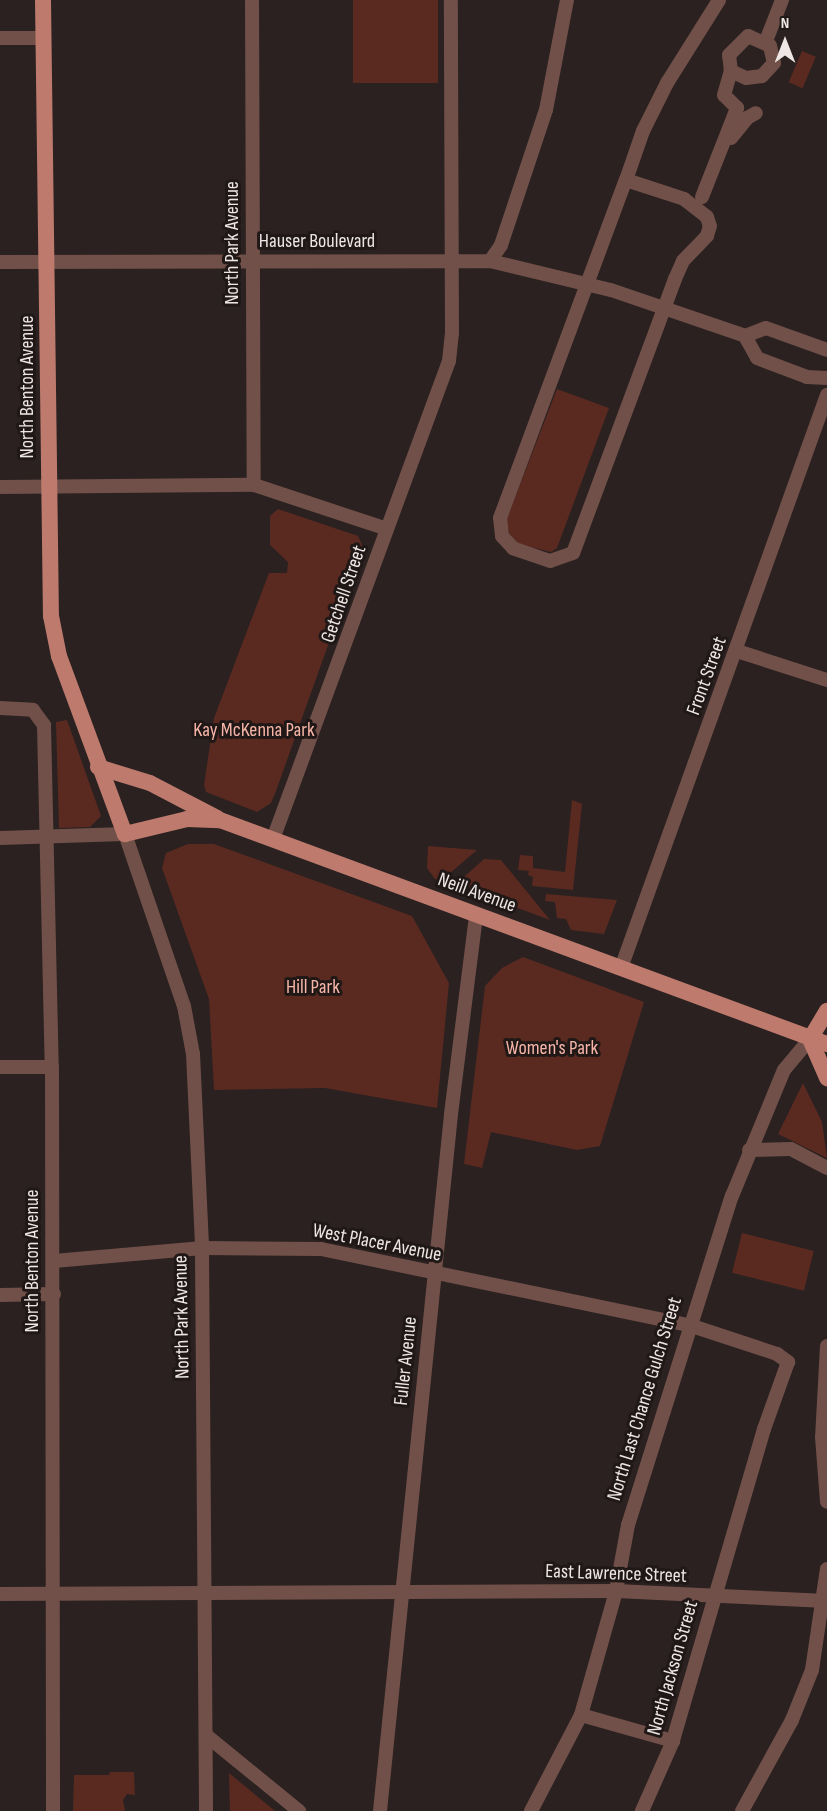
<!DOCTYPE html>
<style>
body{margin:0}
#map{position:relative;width:827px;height:1811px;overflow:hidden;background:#2a2120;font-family:"Sofia Sans Condensed",sans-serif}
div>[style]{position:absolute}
.green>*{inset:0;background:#5a2a21;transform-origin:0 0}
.minor>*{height:14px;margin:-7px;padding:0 7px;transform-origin:7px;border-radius:7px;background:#715049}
.major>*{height:16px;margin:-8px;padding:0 8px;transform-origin:8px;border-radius:8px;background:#bd7a6d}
span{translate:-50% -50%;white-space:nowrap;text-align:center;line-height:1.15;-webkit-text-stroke:6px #201816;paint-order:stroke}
.street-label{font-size:20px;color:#ece6e5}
.park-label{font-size:20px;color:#f7b5a8}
.north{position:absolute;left:755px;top:12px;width:60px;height:60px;-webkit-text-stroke:4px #201816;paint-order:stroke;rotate:0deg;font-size:16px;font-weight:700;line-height:24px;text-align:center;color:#ece6e5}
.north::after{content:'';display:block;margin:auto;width:21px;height:27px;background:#ece6e5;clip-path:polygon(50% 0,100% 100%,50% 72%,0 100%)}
</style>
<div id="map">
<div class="green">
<div style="left:353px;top:0;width:85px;height:83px"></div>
<div style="left:802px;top:51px;width:15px;height:34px;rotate:23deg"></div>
<div style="clip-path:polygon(557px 389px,609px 408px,557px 548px,551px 552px,518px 544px,509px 533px,506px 521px)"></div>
<div style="clip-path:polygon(278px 509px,358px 536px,363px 547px,276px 791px,271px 803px,257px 812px,206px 792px,204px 785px,214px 718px,269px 573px,287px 573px,288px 562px,270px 545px,270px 516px)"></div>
<div style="clip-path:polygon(67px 720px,101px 816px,90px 827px,59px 828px,56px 722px)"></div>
<div style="clip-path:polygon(572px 800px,582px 804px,573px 890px,532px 886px,533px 877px,528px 875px,529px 871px,518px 870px,520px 855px,533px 856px,533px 868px,565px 872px)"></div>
<div style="clip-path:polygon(188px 844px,214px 844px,412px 916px,449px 983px,437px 1108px,325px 1088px,214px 1090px,209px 999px,162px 868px,166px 853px)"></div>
<div style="clip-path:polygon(428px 846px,477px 850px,442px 880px,435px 879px,427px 868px)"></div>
<div style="clip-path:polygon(484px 859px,501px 860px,550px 920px,455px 885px)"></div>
<div style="clip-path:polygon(546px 894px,617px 900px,604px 934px,571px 930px,566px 919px,557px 918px,555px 902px,545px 901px)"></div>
<div style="clip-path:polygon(523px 957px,644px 1002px,600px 1146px,577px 1150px,491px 1132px,482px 1168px,464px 1164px,485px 986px,502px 968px)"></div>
<div style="clip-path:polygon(803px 1083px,822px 1122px,827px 1158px,778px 1134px)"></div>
<div style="left:742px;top:1233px;width:74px;height:41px;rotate:14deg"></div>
<div style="clip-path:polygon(110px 1772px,134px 1772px,135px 1795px,127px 1794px,123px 1800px,125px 1811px,73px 1811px,74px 1775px,109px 1775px)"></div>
<div style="clip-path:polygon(229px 1773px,275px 1811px,230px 1811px)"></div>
</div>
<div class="minor">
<div style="left:252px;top:0;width:485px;rotate:89.8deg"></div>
<div style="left:0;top:38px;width:44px"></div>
<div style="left:766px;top:41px;width:44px;rotate:-68.7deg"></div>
<div style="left:731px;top:138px;width:26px;rotate:-51deg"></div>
<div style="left:747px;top:118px;width:10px;rotate:-29deg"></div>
<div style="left:626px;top:180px;width:61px;rotate:18.1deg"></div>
<div style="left:684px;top:199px;width:29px;rotate:38deg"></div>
<div style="left:707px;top:217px;width:9px;rotate:72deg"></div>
<div style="left:710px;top:226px;width:10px;rotate:107deg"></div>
<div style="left:707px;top:236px;width:35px;rotate:134deg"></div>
<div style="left:683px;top:261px;width:20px;rotate:114deg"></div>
<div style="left:675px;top:279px;width:292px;rotate:110.4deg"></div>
<div style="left:573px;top:553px;width:24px;rotate:161deg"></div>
<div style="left:550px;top:561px;width:39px;rotate:-161deg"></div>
<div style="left:513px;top:548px;width:16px;rotate:-133deg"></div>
<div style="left:502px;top:536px;width:18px;rotate:-96deg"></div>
<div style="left:500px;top:518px;width:361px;rotate:-69.6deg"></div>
<div style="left:626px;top:180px;width:52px;rotate:-70.9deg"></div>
<div style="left:643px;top:131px;width:54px;rotate:-63.4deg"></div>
<div style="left:667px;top:83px;width:98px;rotate:-57.9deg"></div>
<div style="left:702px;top:197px;width:96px;rotate:-68.5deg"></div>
<div style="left:737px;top:108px;width:18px;rotate:-135deg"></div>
<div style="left:724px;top:95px;width:25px;rotate:-74deg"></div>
<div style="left:731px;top:71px;width:16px;rotate:-97deg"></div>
<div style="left:729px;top:55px;width:27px;rotate:-45deg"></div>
<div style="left:748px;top:36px;width:24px;rotate:24deg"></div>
<div style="left:770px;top:46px;width:17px;rotate:77deg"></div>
<div style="left:774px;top:63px;width:18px;rotate:133deg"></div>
<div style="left:762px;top:76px;width:16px;rotate:173deg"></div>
<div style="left:746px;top:78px;width:17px;rotate:-155deg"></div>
<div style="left:490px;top:261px;width:19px;rotate:-55deg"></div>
<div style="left:501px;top:245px;width:142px;rotate:-71.6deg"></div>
<div style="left:546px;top:110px;width:112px;rotate:-79.2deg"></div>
<div style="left:0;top:262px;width:490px;rotate:-0.1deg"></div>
<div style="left:490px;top:261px;width:124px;rotate:13.5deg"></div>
<div style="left:611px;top:290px;width:142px;rotate:18.9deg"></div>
<div style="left:745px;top:336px;width:25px;rotate:61deg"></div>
<div style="left:757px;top:358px;width:53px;rotate:20.8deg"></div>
<div style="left:807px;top:377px;width:20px;rotate:3deg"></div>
<div style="left:745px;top:336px;width:22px;rotate:-21deg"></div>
<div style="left:766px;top:328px;width:65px;rotate:19.8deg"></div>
<div style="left:0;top:487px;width:254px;rotate:-0.5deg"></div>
<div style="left:254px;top:485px;width:140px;rotate:18.3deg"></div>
<div style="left:737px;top:651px;width:95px;rotate:17.9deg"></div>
<div style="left:0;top:708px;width:33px;rotate:3deg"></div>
<div style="left:33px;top:710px;width:19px;rotate:54deg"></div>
<div style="left:44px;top:725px;width:342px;rotate:88.7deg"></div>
<div style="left:52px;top:1067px;width:744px;rotate:89.92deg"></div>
<div style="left:0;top:838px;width:125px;rotate:-1.8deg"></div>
<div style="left:125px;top:834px;width:182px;rotate:71.1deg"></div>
<div style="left:184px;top:1006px;width:49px;rotate:79.4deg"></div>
<div style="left:193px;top:1054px;width:194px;rotate:87.3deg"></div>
<div style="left:202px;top:1248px;width:563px;rotate:89.59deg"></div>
<div style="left:273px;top:839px;width:509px;rotate:-69.79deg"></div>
<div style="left:449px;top:361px;width:27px;rotate:-84deg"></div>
<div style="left:452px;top:334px;width:334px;rotate:-90.2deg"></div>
<div style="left:621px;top:968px;width:609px;rotate:-70.23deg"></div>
<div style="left:0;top:1067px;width:52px"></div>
<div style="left:749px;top:1150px;width:42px;rotate:-1.4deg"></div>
<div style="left:791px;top:1149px;width:41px;rotate:27.8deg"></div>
<div style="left:54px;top:1261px;width:149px;rotate:-5deg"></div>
<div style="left:202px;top:1248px;width:119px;rotate:0.5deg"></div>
<div style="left:321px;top:1249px;width:376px;rotate:11.7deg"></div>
<div style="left:689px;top:1325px;width:93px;rotate:18.2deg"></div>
<div style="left:777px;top:1354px;width:14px;rotate:36deg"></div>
<div style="left:788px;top:1362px;width:71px;rotate:109.7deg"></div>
<div style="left:764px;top:1429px;width:325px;rotate:106.3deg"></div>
<div style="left:673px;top:1741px;width:77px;rotate:113.9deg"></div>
<div style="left:0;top:1295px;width:54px;rotate:-1.1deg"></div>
<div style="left:827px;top:1346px;width:91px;rotate:93.1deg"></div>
<div style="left:822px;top:1437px;width:65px;rotate:85.6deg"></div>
<div style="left:0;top:1594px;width:616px;rotate:-0.28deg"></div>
<div style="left:616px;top:1591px;width:211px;rotate:2.7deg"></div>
<div style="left:581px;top:1715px;width:96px;rotate:15.8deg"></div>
<div style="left:207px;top:1736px;width:119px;rotate:39.2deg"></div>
<div style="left:380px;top:1811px;width:701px;rotate:-84.18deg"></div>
<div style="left:451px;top:1114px;width:201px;rotate:-82.8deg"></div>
<div style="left:531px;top:1811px;width:108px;rotate:-62.5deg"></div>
<div style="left:581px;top:1715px;width:129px;rotate:-74.2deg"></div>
<div style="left:616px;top:1591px;width:67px;rotate:-79.7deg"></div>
<div style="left:628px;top:1525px;width:345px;rotate:-72.5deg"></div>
<div style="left:732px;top:1196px;width:136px;rotate:-67.6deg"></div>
<div style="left:784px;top:1070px;width:40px;rotate:-50deg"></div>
<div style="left:742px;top:1811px;width:104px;rotate:-61.2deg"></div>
<div style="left:792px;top:1720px;width:54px;rotate:-68.2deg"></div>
<div style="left:812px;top:1670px;width:102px;rotate:-81.6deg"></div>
</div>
<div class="major">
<div style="left:43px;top:0;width:616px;rotate:89.26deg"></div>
<div style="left:51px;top:616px;width:41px;rotate:78.7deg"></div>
<div style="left:59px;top:656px;width:190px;rotate:69.7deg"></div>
<div style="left:125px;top:834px;width:64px;rotate:-13.6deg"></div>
<div style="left:187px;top:819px;width:33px;rotate:2deg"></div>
<div style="left:220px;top:820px;width:647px;rotate:20.26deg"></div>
<div style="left:98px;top:767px;width:54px;rotate:17.1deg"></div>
<div style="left:150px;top:783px;width:76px;rotate:27.6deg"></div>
<div style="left:810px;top:1039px;width:43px;rotate:66.4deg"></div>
<div style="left:810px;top:1039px;width:33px;rotate:-59deg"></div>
</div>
<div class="street-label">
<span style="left:317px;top:241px">Hauser Boulevard</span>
<span style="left:232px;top:243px;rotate:-90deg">North Park Avenue</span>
<span style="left:27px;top:387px;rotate:-90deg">North Benton Avenue</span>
<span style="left:344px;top:594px;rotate:-71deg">Getchell Street</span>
<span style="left:707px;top:676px;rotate:-70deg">Front Street</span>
<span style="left:477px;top:893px;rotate:20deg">Neill Avenue</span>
<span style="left:377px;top:1243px;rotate:11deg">West Placer Avenue</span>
<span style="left:32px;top:1261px;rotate:-90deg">North Benton Avenue</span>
<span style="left:182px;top:1317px;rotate:-91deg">North Park Avenue</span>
<span style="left:406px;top:1361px;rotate:-84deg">Fuller Avenue</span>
<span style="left:645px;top:1399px;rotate:-73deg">North Last Chance Gulch Street</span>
<span style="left:616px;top:1574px;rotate:2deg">East Lawrence Street</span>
<span style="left:673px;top:1668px;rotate:-74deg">North Jackson Street</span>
</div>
<div class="park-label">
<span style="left:254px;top:730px">Kay McKenna Park</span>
<span style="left:313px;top:987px">Hill Park</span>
<span style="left:552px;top:1048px">Women's Park</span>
</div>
<div class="north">N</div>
</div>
